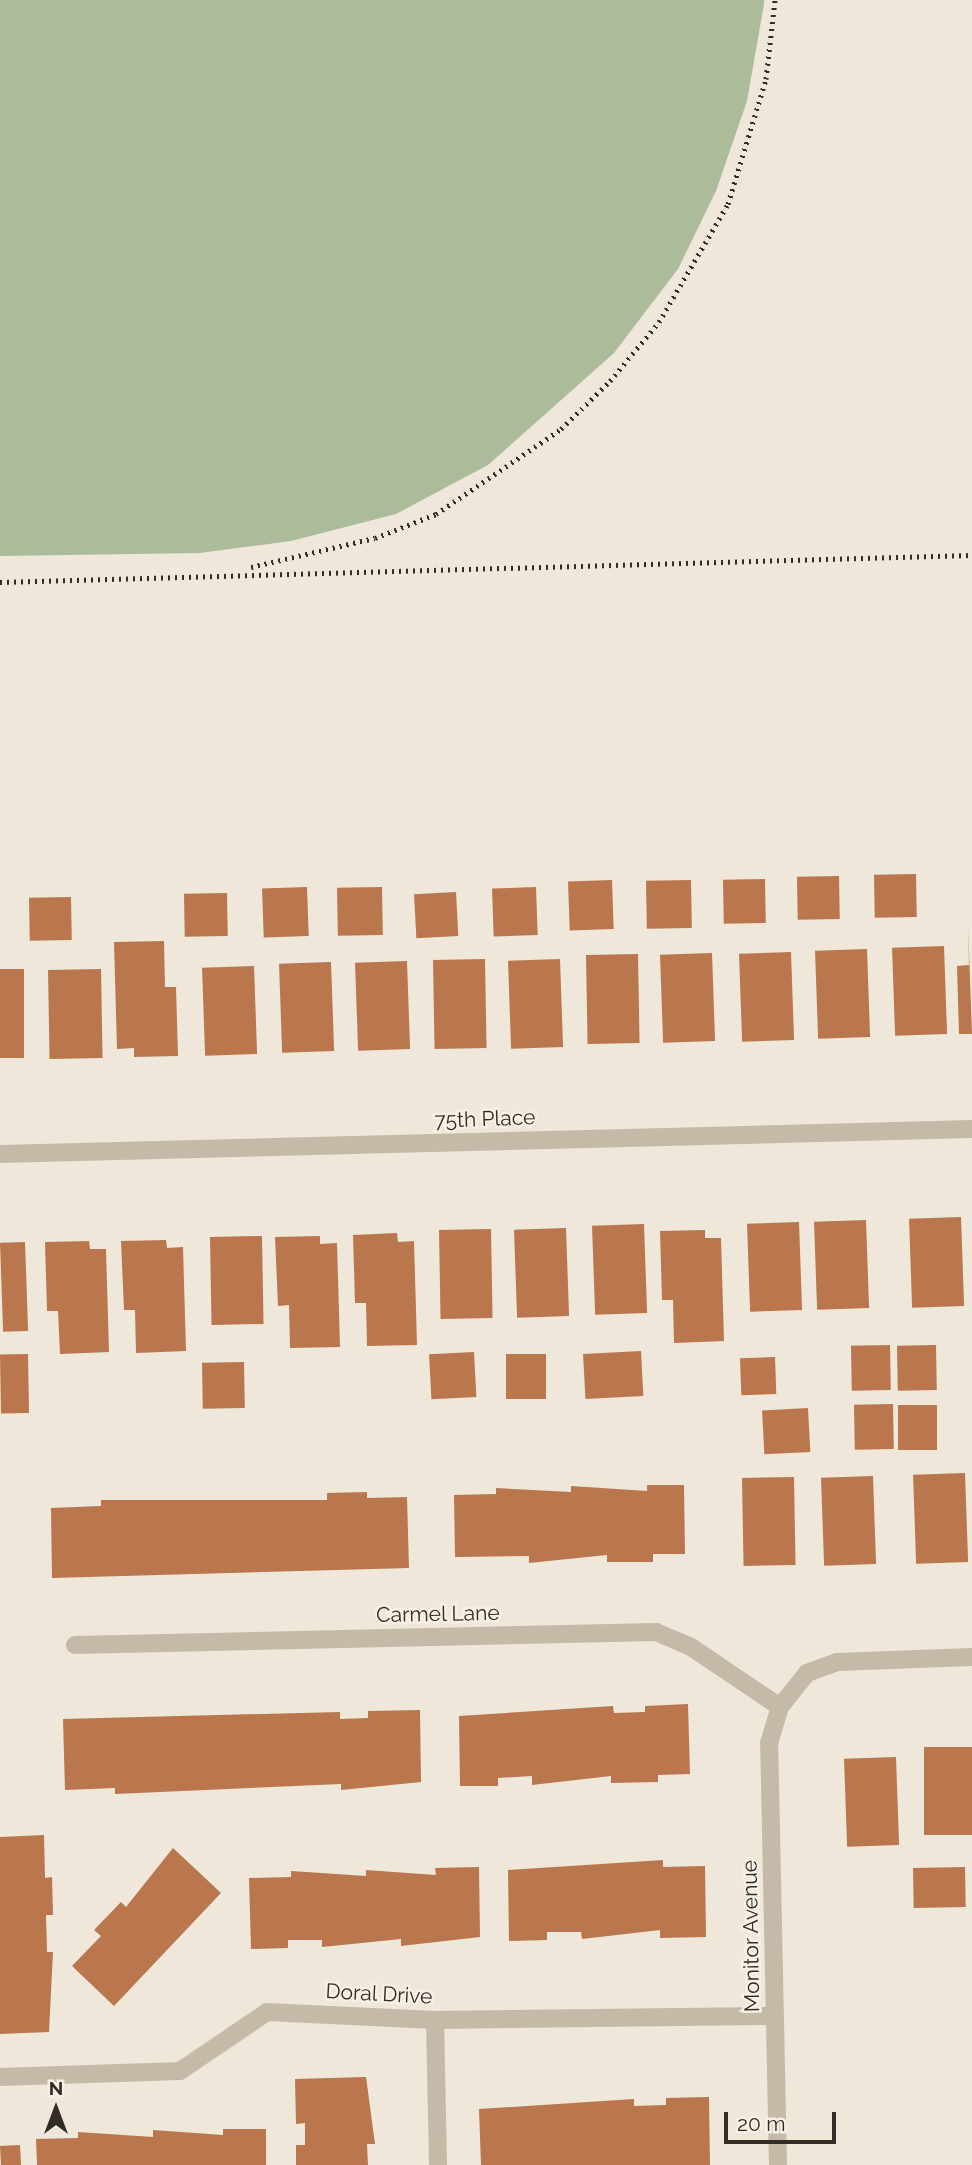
<!DOCTYPE html>
<style>
body{margin:0}
#map{position:relative;width:972px;height:2165px;overflow:hidden;background:#eee7da;font-family:Raleway,sans-serif}
div>[style]{position:absolute}
.green>*{inset:0;background:#acbc9b}
.building>*{inset:0;background:#ba764d;transform-origin:0 0}
.minor>*{height:18px;margin:-9px;padding:0 9px;transform-origin:9px;border-radius:9px;background:#c5b9a7}
.rail>*{height:5px;margin-top:-2.5px;transform-origin:0;background:repeating-linear-gradient(90deg,#322c27 0 2px,transparent 0 7px)}
span{translate:-50% -50%;white-space:nowrap;text-align:center;line-height:1.15;-webkit-text-stroke:5px #f7f1e5;paint-order:stroke}
.street-label{font-size:21px;color:#322c27}
.north{position:absolute;left:21px;top:2074px;width:70px;height:70px;-webkit-text-stroke:5px #f7f1e5;paint-order:stroke;rotate:0deg;font-size:19px;font-weight:700;line-height:28px;text-align:center;color:#322c27}
.north::after{content:'';display:block;margin:auto;width:24px;height:32px;background:#322c27;clip-path:polygon(50% 0,100% 100%,50% 72%,0 100%)}
.scale{position:absolute;left:724px;top:2112px;width:112px;height:32px;box-sizing:border-box;border:4px solid #322c27;border-top:0;padding-left:9px;font-size:21px;line-height:24px;white-space:nowrap;color:#322c27;-webkit-text-stroke:5px #f7f1e5;paint-order:stroke}
</style>
<div id="map">
<div class="green">
<div style="clip-path:polygon(0 0,764px 0,764px 4px,747px 101px,716px 191px,678px 269px,614px 353px,488px 465px,396px 514px,291px 541px,200px 553px,0 556px)"></div>
</div>
<div class="building">
<div style="left:916px;top:874px;width:43px;height:42px;rotate:89deg"></div>
<div style="left:839px;top:876px;width:43px;height:42px;rotate:89deg"></div>
<div style="left:765px;top:879px;width:44px;height:42px;rotate:89deg"></div>
<div style="left:612px;top:880px;width:49px;height:44px;rotate:88deg"></div>
<div style="left:691px;top:880px;width:48px;height:45px;rotate:89deg"></div>
<div style="left:307px;top:887px;width:49px;height:45px;rotate:88deg"></div>
<div style="left:382px;top:887px;width:48px;height:45px;rotate:89deg"></div>
<div style="left:536px;top:887px;width:48px;height:44px;rotate:88deg"></div>
<div style="left:456px;top:892px;width:44px;height:42px;rotate:87deg"></div>
<div style="left:227px;top:893px;width:43px;height:43px;rotate:89deg"></div>
<div style="left:71px;top:897px;width:43px;height:42px;rotate:89deg"></div>
<div style="clip-path:polygon(968px 922px,972px 1034px,959px 1034px,957px 966px,969px 965px)"></div>
<div style="clip-path:polygon(164px 941px,165px 987px,176px 987px,178px 1056px,134px 1057px,134px 1048px,117px 1049px,114px 942px)"></div>
<div style="left:944px;top:946px;width:88px;height:52px;rotate:88deg"></div>
<div style="left:867px;top:949px;width:88px;height:52px;rotate:88deg"></div>
<div style="left:791px;top:952px;width:88px;height:52px;rotate:88deg"></div>
<div style="left:712px;top:953px;width:88px;height:52px;rotate:88deg"></div>
<div style="left:638px;top:954px;width:89px;height:52px;rotate:89deg"></div>
<div style="left:485px;top:959px;width:89px;height:52px;rotate:89deg"></div>
<div style="left:560px;top:959px;width:88px;height:52px;rotate:88deg"></div>
<div style="left:407px;top:961px;width:88px;height:52px;rotate:88deg"></div>
<div style="left:331px;top:962px;width:89px;height:52px;rotate:88deg"></div>
<div style="left:254px;top:966px;width:88px;height:52px;rotate:88deg"></div>
<div style="left:0;top:969px;width:24px;height:89px"></div>
<div style="left:101px;top:969px;width:89px;height:53px;rotate:89deg"></div>
<div style="left:961px;top:1217px;width:89px;height:52px;rotate:88deg"></div>
<div style="left:866px;top:1220px;width:88px;height:52px;rotate:88deg"></div>
<div style="left:799px;top:1222px;width:88px;height:52px;rotate:88deg"></div>
<div style="left:644px;top:1224px;width:89px;height:52px;rotate:88deg"></div>
<div style="left:566px;top:1228px;width:88px;height:52px;rotate:88deg"></div>
<div style="left:491px;top:1229px;width:89px;height:52px;rotate:89deg"></div>
<div style="clip-path:polygon(705px 1230px,705px 1238px,721px 1238px,724px 1341px,674px 1343px,673px 1300px,662px 1300px,660px 1231px)"></div>
<div style="clip-path:polygon(397px 1233px,398px 1242px,414px 1241px,417px 1345px,367px 1346px,366px 1303px,355px 1303px,353px 1235px)"></div>
<div style="left:262px;top:1236px;width:88px;height:52px;rotate:89deg"></div>
<div style="clip-path:polygon(320px 1236px,320px 1244px,337px 1243px,340px 1347px,290px 1348px,289px 1305px,278px 1306px,275px 1237px)"></div>
<div style="clip-path:polygon(166px 1240px,167px 1248px,183px 1247px,186px 1351px,136px 1353px,135px 1310px,124px 1310px,121px 1241px)"></div>
<div style="clip-path:polygon(89px 1241px,90px 1249px,106px 1249px,109px 1352px,60px 1354px,58px 1311px,47px 1311px,45px 1242px)"></div>
<div style="left:25px;top:1242px;width:89px;height:25px;rotate:88deg"></div>
<div style="left:890px;top:1345px;width:45px;height:39px;rotate:89deg"></div>
<div style="left:936px;top:1345px;width:45px;height:39px;rotate:89deg"></div>
<div style="left:641px;top:1351px;width:45px;height:58px;rotate:87deg"></div>
<div style="left:474px;top:1352px;width:45px;height:45px;rotate:87deg"></div>
<div style="left:28px;top:1354px;width:59px;height:28px;rotate:89deg"></div>
<div style="left:546px;top:1354px;width:45px;height:40px;rotate:90deg"></div>
<div style="left:775px;top:1357px;width:37px;height:35px;rotate:88deg"></div>
<div style="left:244px;top:1362px;width:46px;height:42px;rotate:89deg"></div>
<div style="left:893px;top:1404px;width:45px;height:39px;rotate:89deg"></div>
<div style="left:898px;top:1405px;width:39px;height:45px"></div>
<div style="left:808px;top:1408px;width:44px;height:46px;rotate:87deg"></div>
<div style="left:965px;top:1473px;width:89px;height:52px;rotate:88deg"></div>
<div style="left:873px;top:1476px;width:88px;height:52px;rotate:88deg"></div>
<div style="left:794px;top:1477px;width:88px;height:52px;rotate:89deg"></div>
<div style="clip-path:polygon(647px 1485px,684px 1485px,685px 1554px,653px 1554px,653px 1562px,607px 1562px,607px 1555px,529px 1563px,529px 1556px,455px 1557px,454px 1495px,496px 1494px,496px 1488px,571px 1492px,571px 1486px,647px 1491px)"></div>
<div style="clip-path:polygon(367px 1492px,367px 1498px,407px 1497px,409px 1568px,52px 1578px,51px 1508px,101px 1506px,101px 1500px,327px 1500px,327px 1493px)"></div>
<div style="clip-path:polygon(688px 1704px,690px 1774px,658px 1775px,658px 1782px,611px 1783px,611px 1776px,532px 1785px,532px 1776px,498px 1778px,498px 1786px,460px 1786px,459px 1716px,613px 1706px,614px 1713px,645px 1712px,645px 1706px)"></div>
<div style="clip-path:polygon(420px 1710px,421px 1782px,341px 1790px,341px 1784px,115px 1794px,115px 1788px,65px 1790px,63px 1719px,340px 1712px,340px 1719px,368px 1718px,368px 1711px)"></div>
<div style="left:972px;top:1747px;width:88px;height:48px;rotate:90deg"></div>
<div style="left:896px;top:1757px;width:88px;height:52px;rotate:88deg"></div>
<div style="clip-path:polygon(44px 1835px,45px 1878px,52px 1877px,53px 1915px,46px 1915px,47px 1952px,53px 1952px,49px 2032px,0 2034px,0 1837px)"></div>
<div style="clip-path:polygon(173px 1848px,221px 1893px,114px 2006px,72px 1966px,101px 1936px,94px 1930px,121px 1902px,126px 1907px)"></div>
<div style="clip-path:polygon(663px 1860px,663px 1867px,705px 1866px,706px 1937px,660px 1938px,660px 1930px,582px 1939px,581px 1932px,547px 1932px,547px 1940px,509px 1941px,508px 1870px)"></div>
<div style="clip-path:polygon(479px 1867px,480px 1937px,401px 1946px,401px 1939px,322px 1947px,322px 1940px,288px 1940px,288px 1948px,251px 1949px,249px 1878px,291px 1877px,291px 1871px,366px 1876px,366px 1870px,436px 1875px,435px 1868px)"></div>
<div style="left:965px;top:1867px;width:40px;height:52px;rotate:89deg"></div>
<div style="clip-path:polygon(366px 2077px,375px 2144px,367px 2144px,368px 2165px,296px 2165px,296px 2145px,305px 2145px,305px 2123px,296px 2124px,295px 2079px)"></div>
<div style="clip-path:polygon(709px 2097px,710px 2165px,481px 2165px,479px 2109px,634px 2099px,634px 2106px,666px 2105px,666px 2098px)"></div>
<div style="clip-path:polygon(223px 2129px,266px 2129px,266px 2165px,37px 2165px,36px 2139px,78px 2138px,78px 2132px,153px 2137px,153px 2130px,223px 2135px)"></div>
<div style="left:20px;top:2145px;width:20px;height:20px;rotate:87deg"></div>
</div>
<div class="minor">
<div style="left:0;top:1154px;width:972px;rotate:-1.47deg"></div>
<div style="left:75px;top:1645px;width:581px;rotate:-1.28deg"></div>
<div style="left:656px;top:1632px;width:38px;rotate:23deg"></div>
<div style="left:691px;top:1647px;width:107px;rotate:34deg"></div>
<div style="left:435px;top:2020px;width:145px;rotate:88.8deg"></div>
<div style="left:0;top:2077px;width:180px;rotate:-1.9deg"></div>
<div style="left:180px;top:2071px;width:105px;rotate:-34.1deg"></div>
<div style="left:267px;top:2012px;width:168px;rotate:2.7deg"></div>
<div style="left:435px;top:2020px;width:340px;rotate:-0.7deg"></div>
<div style="left:778px;top:2165px;width:422px;rotate:-91.2deg"></div>
<div style="left:769px;top:1743px;width:38px;rotate:-73deg"></div>
<div style="left:780px;top:1707px;width:43px;rotate:-51.5deg"></div>
<div style="left:807px;top:1673px;width:32px;rotate:-20deg"></div>
<div style="left:837px;top:1662px;width:135px;rotate:-2.1deg"></div>
</div>
<div class="rail">
<div style="left:251px;top:567px;width:127px;rotate:-13.2deg"></div>
<div style="left:375px;top:538px;width:66px;rotate:-21.5deg"></div>
<div style="left:436px;top:514px;width:151px;rotate:-34.2deg"></div>
<div style="left:561px;top:429px;width:69px;rotate:-44.4deg"></div>
<div style="left:610px;top:381px;width:77px;rotate:-50.3deg"></div>
<div style="left:659px;top:322px;width:137px;rotate:-59.7deg"></div>
<div style="left:728px;top:204px;width:131px;rotate:-73.1deg"></div>
<div style="left:766px;top:79px;width:80px;rotate:-83.5deg"></div>
<div style="left:0;top:582px;width:972px;rotate:-1.59deg"></div>
</div>
<div class="street-label">
<span style="left:485px;top:1119px;rotate:-2deg">75th Place</span>
<span style="left:438px;top:1614px;rotate:-1deg">Carmel Lane</span>
<span style="left:751px;top:1936px;rotate:-91deg">Monitor Avenue</span>
<span style="left:379px;top:1994px;rotate:3deg">Doral Drive</span>
</div>
<div class="north">N</div>
<div class="scale">20 m</div>
</div>
